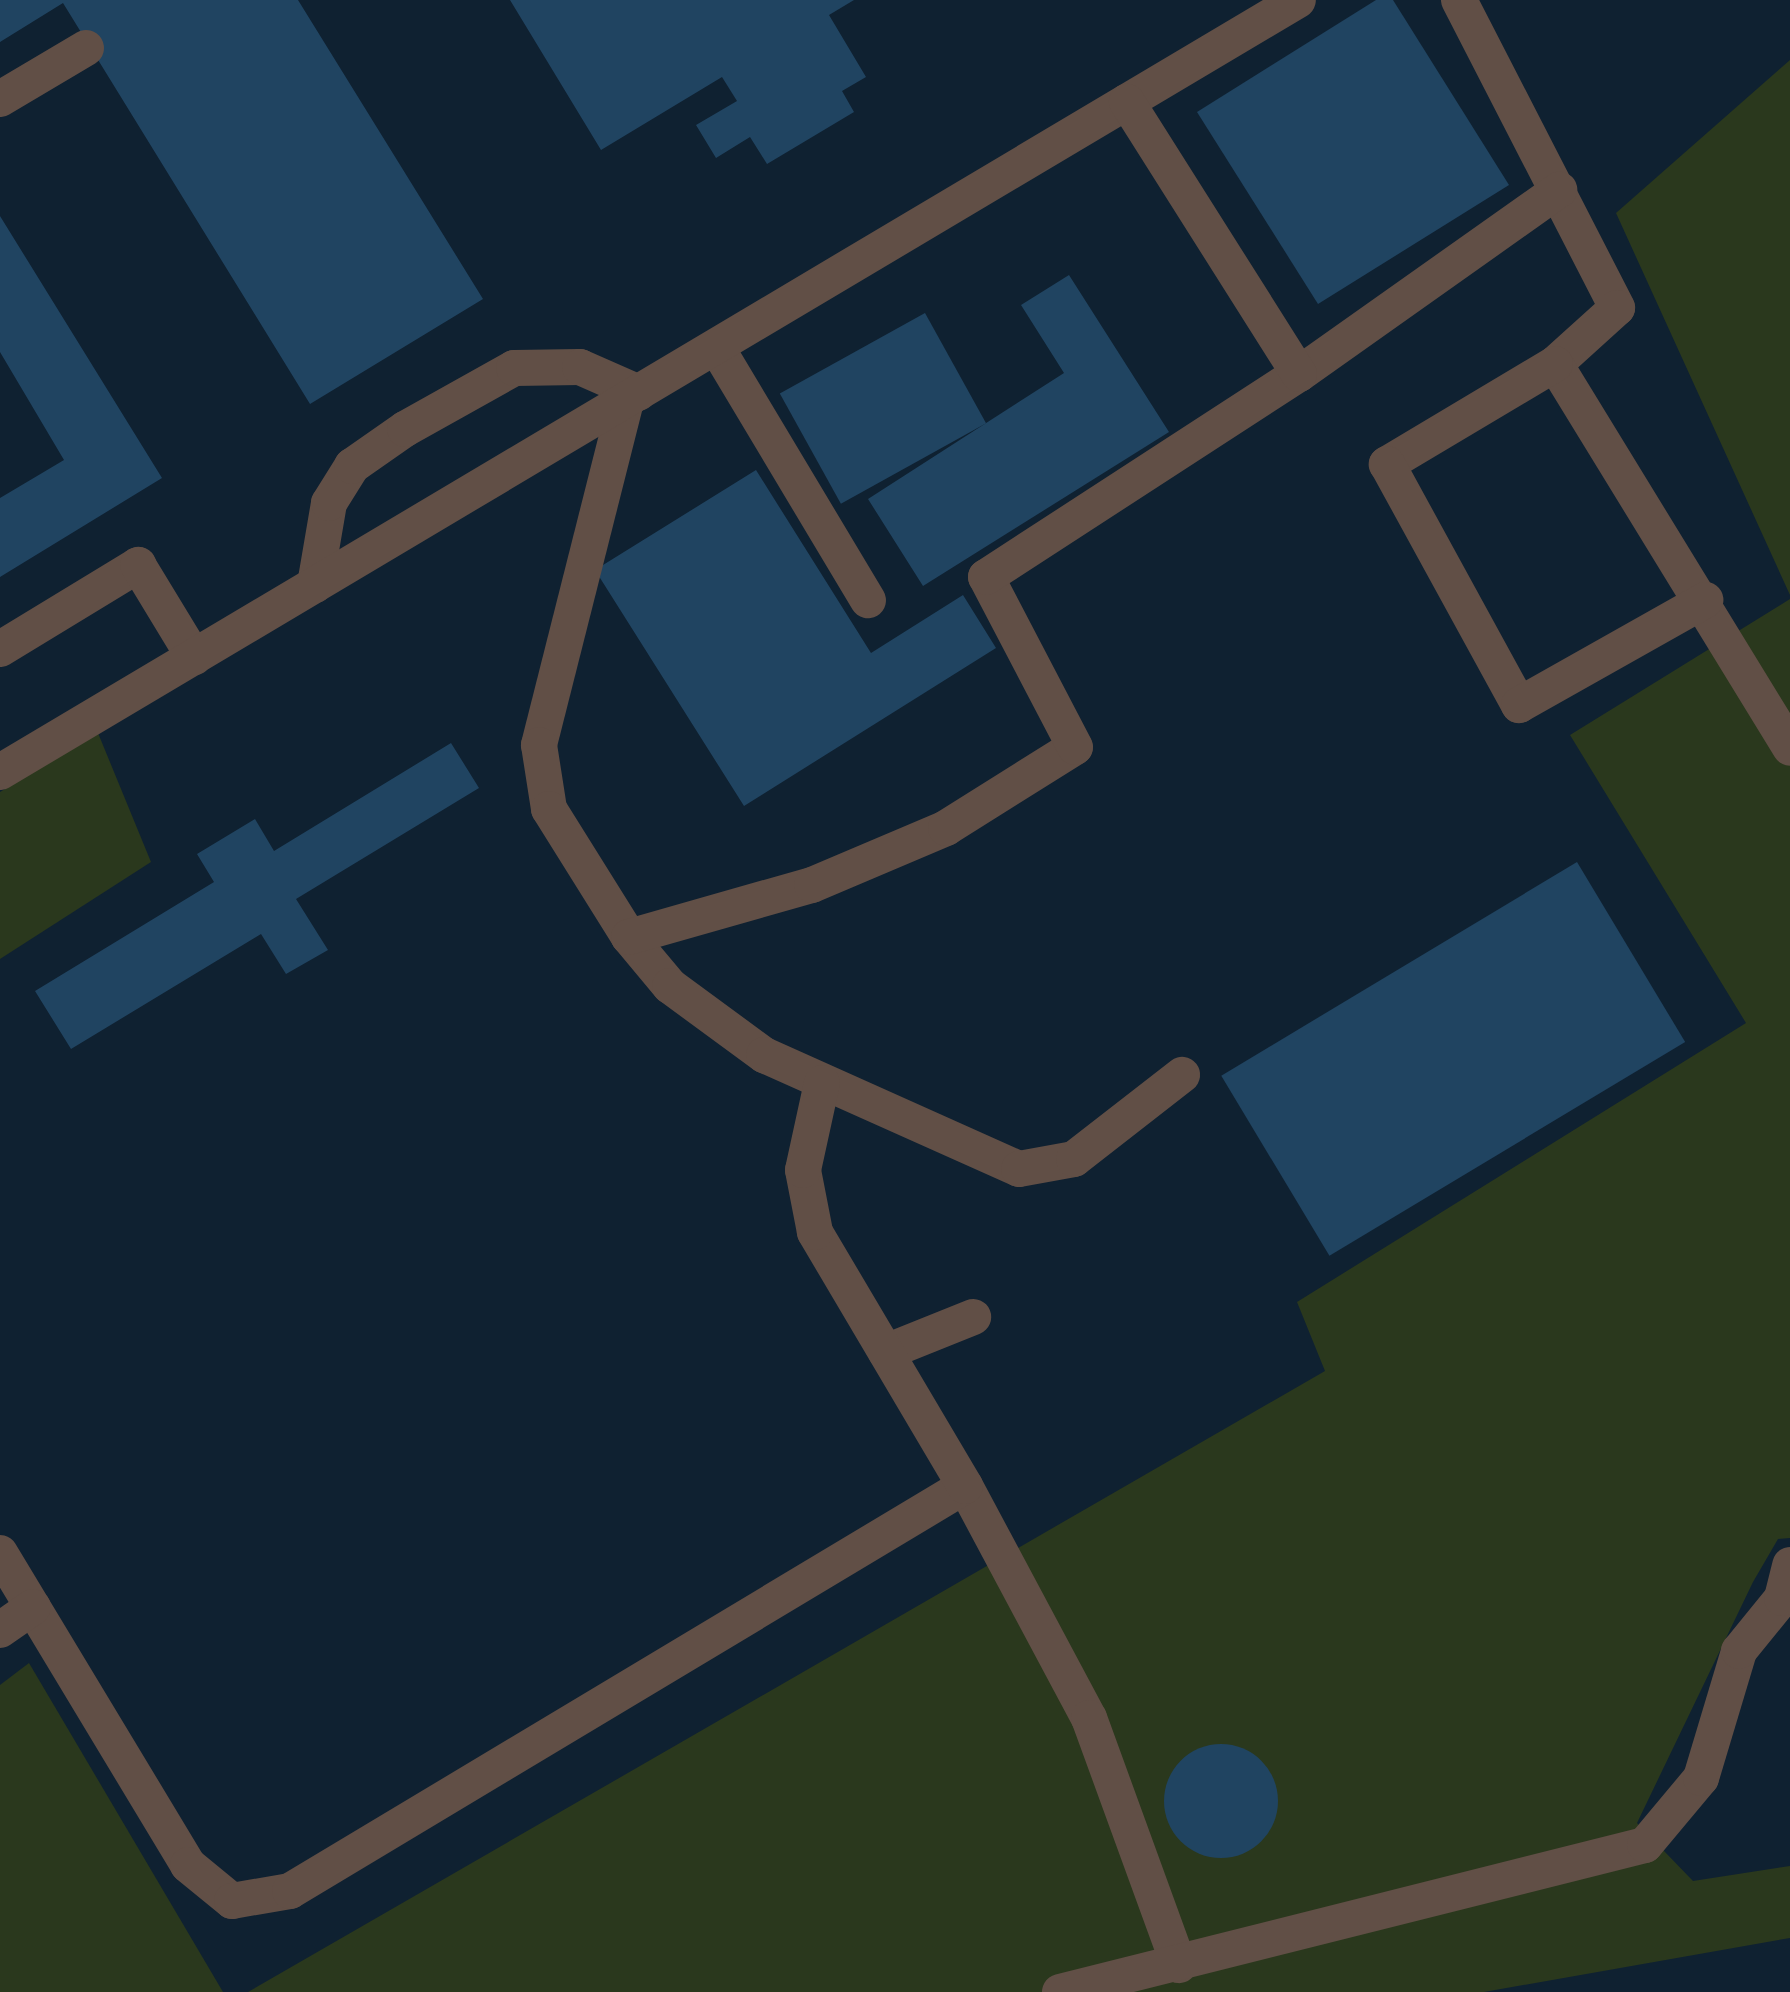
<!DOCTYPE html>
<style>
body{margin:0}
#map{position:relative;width:1790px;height:1992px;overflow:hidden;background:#0f2131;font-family:"Space Grotesk",sans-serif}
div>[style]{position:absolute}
.green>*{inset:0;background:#2a381d}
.building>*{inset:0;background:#204461;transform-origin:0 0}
.round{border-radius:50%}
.minor>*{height:36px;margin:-18px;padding:0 18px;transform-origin:18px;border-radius:18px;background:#614f46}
span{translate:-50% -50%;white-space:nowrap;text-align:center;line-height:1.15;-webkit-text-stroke:10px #040a11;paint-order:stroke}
</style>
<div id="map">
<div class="green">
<div style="clip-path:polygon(1790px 60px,1790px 595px,1616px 213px)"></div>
<div style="clip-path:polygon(1790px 599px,1790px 1538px,1778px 1539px,1753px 1582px,1637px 1823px,1693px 1881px,1790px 1866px,1790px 1938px,1484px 1992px,248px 1992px,1325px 1371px,1297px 1302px,1746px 1023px,1570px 735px)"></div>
<div style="clip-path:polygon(98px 733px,151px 862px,0 959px,0 792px)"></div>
<div style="clip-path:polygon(29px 1663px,223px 1992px,0 1992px,0 1685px)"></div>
</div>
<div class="building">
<div style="clip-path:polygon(0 0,298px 0,483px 299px,310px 404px,63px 3px,0 42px)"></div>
<div style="clip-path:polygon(510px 0,854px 0,829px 15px,866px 77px,842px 91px,854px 112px,767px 164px,750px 137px,716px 158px,696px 125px,737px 101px,722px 77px,601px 150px)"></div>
<div style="clip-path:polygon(1376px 0,1393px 0,1509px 185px,1318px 304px,1197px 112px)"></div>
<div style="clip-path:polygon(0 216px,162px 478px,0 577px,0 498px,64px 460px,0 352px)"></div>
<div style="clip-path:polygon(1069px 275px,1169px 432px,923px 586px,868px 499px,1064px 373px,1021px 305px)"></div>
<div style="left:925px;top:313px;width:126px;height:166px;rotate:61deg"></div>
<div style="clip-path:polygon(756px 470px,871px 653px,963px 595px,996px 648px,744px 806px,595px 570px)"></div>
<div style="clip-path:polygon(451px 743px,479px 788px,296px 899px,328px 950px,286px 974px,261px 934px,71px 1049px,35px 991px,214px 882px,197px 854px,255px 819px,274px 851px)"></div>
<div style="left:1577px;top:862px;width:210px;height:415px;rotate:59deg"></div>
<div class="round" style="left:1164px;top:1744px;width:114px;height:114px"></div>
</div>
<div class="minor">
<div style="left:1459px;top:0;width:346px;rotate:62.8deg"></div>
<div style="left:1617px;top:308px;width:84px;rotate:137.9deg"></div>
<div style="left:1555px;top:364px;width:450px;rotate:58.5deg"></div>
<div style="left:0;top:99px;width:100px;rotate:-30.7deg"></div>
<div style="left:717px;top:348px;width:294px;rotate:59.1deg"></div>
<div style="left:1555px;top:364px;width:196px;rotate:149.2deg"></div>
<div style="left:1387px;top:464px;width:275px;rotate:61.3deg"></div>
<div style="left:1519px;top:705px;width:214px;rotate:-29.4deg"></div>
<div style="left:1299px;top:374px;width:319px;rotate:-35.3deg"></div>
<div style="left:626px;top:401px;width:355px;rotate:104.2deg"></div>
<div style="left:539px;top:745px;width:65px;rotate:81.1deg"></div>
<div style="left:549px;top:809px;width:151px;rotate:58deg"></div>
<div style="left:629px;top:937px;width:64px;rotate:50.1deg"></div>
<div style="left:670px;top:986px;width:117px;rotate:36.3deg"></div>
<div style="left:764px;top:1055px;width:279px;rotate:24.1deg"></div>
<div style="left:1019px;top:1169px;width:56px;rotate:-10.3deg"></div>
<div style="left:1074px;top:1159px;width:137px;rotate:-37.9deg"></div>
<div style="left:315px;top:585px;width:83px;rotate:-80.3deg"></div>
<div style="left:329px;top:503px;width:44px;rotate:-58.1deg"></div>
<div style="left:352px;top:466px;width:65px;rotate:-34.9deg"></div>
<div style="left:405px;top:429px;width:125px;rotate:-29.2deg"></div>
<div style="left:514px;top:368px;width:66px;rotate:-0.9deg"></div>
<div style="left:580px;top:367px;width:64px;rotate:23.8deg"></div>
<div style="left:0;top:649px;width:162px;rotate:-31.3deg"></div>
<div style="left:138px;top:565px;width:108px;rotate:58.7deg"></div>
<div style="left:0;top:772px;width:1510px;rotate:-30.74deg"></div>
<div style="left:629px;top:937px;width:190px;rotate:-15.9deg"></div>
<div style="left:812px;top:885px;width:146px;rotate:-23deg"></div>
<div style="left:946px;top:828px;width:152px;rotate:-32.1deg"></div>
<div style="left:1075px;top:747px;width:192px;rotate:-117.6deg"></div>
<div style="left:986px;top:577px;width:373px;rotate:-33deg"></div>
<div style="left:1299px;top:374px;width:322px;rotate:-122.3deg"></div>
<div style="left:886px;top:1352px;width:94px;rotate:-21.9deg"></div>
<div style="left:965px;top:1486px;width:263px;rotate:61.9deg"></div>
<div style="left:1089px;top:1718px;width:263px;rotate:70deg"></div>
<div style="left:0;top:1553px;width:364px;rotate:58.9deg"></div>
<div style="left:188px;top:1865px;width:57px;rotate:39.3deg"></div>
<div style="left:232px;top:1901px;width:59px;rotate:-9.8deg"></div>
<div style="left:290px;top:1891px;width:787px;rotate:-30.96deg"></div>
<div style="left:965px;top:1486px;width:295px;rotate:-120.6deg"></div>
<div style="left:815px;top:1232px;width:63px;rotate:-101deg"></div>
<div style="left:803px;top:1170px;width:89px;rotate:-77.7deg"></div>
<div style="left:0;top:1630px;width:40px;rotate:-34.9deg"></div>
<div style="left:1060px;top:1992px;width:603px;rotate:-14.11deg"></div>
<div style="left:1645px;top:1845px;width:87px;rotate:-50.1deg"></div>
<div style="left:1701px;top:1778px;width:133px;rotate:-73.3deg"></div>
<div style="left:1739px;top:1651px;width:68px;rotate:-50.9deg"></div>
<div style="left:1782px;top:1598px;width:34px;rotate:-76deg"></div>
</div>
</div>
